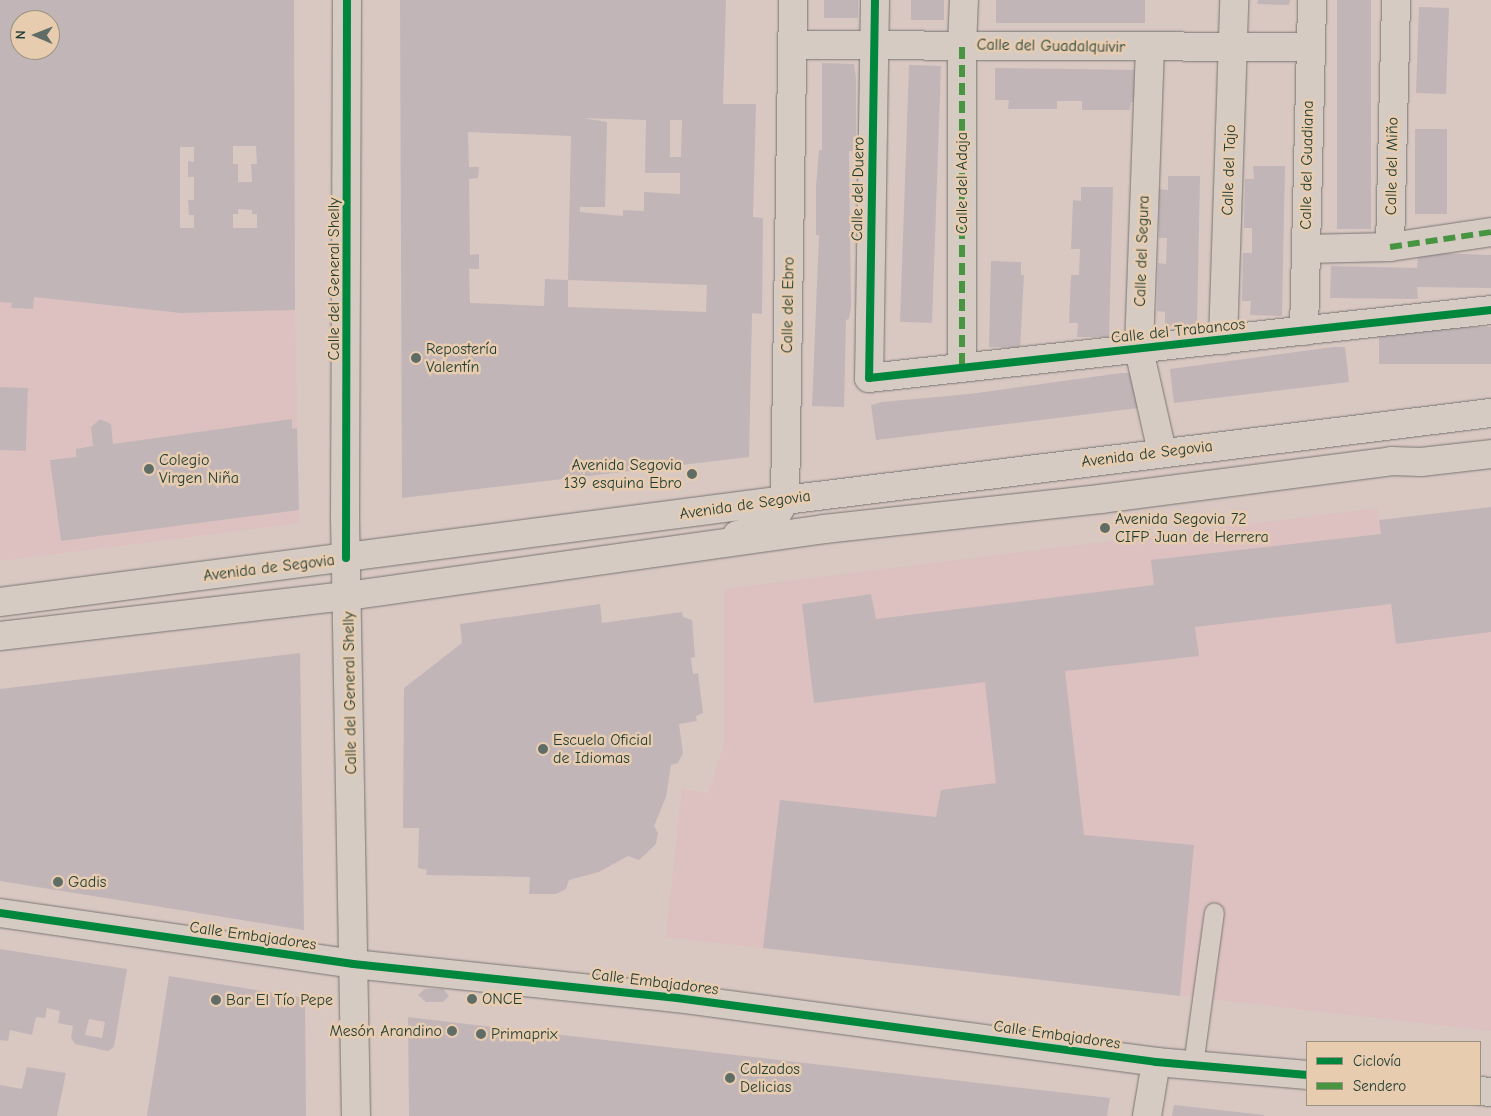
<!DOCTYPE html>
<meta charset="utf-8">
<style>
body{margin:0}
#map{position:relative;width:1491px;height:1116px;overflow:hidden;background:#d9c7c2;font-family:"Comic Neue",sans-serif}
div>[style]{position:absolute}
.built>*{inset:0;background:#ddc0c0}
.building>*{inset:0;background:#c2b5b8;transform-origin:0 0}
.roads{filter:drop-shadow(0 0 1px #787672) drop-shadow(0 0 1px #787672)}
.service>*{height:19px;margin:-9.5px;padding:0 9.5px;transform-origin:9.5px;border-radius:9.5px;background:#d6cbc2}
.pedestrian>*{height:28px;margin:-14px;padding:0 14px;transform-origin:14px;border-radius:14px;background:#d6cbc2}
.minor>*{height:28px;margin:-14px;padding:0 14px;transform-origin:14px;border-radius:14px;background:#d6cbc2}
.tertiary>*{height:28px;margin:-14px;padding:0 14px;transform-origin:14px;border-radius:14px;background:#d6cbc2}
.secondary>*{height:28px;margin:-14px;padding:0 14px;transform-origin:14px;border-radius:14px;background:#d6cbc2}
.quiet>*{height:6px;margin-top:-3px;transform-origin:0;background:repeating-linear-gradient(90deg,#479441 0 12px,transparent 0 18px)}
.cycleway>*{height:8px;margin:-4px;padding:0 4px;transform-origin:4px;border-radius:4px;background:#00873e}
.dots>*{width:14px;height:14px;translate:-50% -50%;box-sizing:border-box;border:2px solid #e8ccaf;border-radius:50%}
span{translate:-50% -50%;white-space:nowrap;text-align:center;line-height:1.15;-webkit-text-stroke:5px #e8ccaf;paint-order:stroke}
.street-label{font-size:16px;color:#1f3d34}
.poi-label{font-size:16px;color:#1f3d34}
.left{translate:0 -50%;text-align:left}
.right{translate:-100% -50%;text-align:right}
.legend{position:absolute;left:1306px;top:1041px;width:175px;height:65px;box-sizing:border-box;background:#e8ccaf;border:1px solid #98937e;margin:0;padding:6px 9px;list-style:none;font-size:15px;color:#1f3d34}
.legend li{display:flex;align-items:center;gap:10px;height:25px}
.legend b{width:25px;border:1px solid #98937e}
.north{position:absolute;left:10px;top:10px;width:50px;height:50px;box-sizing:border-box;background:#e8ccaf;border:1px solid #98937e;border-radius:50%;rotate:271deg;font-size:14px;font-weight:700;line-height:20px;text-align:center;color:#1f3d34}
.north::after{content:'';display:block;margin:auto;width:18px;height:22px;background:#606d66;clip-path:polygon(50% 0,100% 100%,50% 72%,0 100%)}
</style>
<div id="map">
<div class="built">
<div style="clip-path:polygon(34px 297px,181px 313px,295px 310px,299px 523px,0 561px,0 302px,12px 303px,11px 308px,33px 309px)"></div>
<div style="clip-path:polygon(1377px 508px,1396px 644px,1491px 632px,1491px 1031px,666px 937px,682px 789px,709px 793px,724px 744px,724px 589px)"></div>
</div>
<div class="building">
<div style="clip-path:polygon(evenodd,0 0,294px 0,295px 310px,181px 313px,34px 297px,33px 309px,11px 308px,12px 303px,0 302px,0 0,20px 20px,50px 20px,50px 50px,20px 50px,20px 20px,0 0,233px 146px,256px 146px,257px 164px,251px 164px,252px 182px,238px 182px,238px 164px,233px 164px,233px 146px,0 0,180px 147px,194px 147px,194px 162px,188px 161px,188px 177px,194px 177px,194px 200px,188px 200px,189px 215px,194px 215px,194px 228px,180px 228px,180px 147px,0 0,238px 209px,252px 210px,252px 214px,257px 214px,257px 228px,233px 228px,233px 214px,238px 214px,238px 209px)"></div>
<div style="clip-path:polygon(evenodd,400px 0,726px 0,723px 104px,756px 104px,753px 217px,763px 218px,762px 314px,752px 313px,749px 457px,402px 498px,400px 0,583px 118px,646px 120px,645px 173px,680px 173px,680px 194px,644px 192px,644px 211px,623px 210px,623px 216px,580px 212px,580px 207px,605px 207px,607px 122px,583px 118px,400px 0,670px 120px,682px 120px,681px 157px,670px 157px,670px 120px,400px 0,468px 132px,571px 136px,568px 280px,707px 285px,706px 312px,568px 307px,568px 280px,545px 279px,544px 306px,470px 303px,469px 269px,479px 269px,479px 254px,470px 255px,469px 179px,478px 178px,479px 167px,469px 167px,468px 132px)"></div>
<div style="left:824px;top:0;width:34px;height:18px"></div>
<div style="left:911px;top:0;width:33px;height:20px"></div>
<div style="left:996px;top:0;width:149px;height:23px"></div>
<div style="clip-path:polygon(1258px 0,1290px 0,1289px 5px,1257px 4px)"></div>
<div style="left:1337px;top:0;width:34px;height:229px"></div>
<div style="left:1419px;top:7px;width:30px;height:86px;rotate:2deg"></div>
<div style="clip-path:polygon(822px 63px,854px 64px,856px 78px,856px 137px,853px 137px,853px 151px,849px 151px,851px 307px,849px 319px,846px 320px,844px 407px,812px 406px,819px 235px,816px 235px,816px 187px,819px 150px,822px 150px)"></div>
<div style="left:909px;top:65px;width:32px;height:257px;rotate:2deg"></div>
<div style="clip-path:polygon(995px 68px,1145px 70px,1144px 102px,1131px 102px,1130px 110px,1082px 110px,1082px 101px,1057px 101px,1057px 109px,1008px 109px,1009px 100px,995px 100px)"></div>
<div style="left:1415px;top:129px;width:32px;height:85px"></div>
<div style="clip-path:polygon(1253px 166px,1285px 166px,1282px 316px,1250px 315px,1251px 301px,1242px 301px,1243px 253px,1252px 253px,1252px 228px,1244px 228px,1245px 179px,1254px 179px)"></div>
<div style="clip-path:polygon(1168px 176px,1200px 176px,1197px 326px,1165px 326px,1165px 312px,1157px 311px,1158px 263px,1166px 264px,1167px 238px,1159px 238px,1159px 189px,1168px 190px)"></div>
<div style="clip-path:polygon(1081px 187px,1113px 187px,1109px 337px,1077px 337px,1078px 323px,1069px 323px,1071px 275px,1079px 275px,1080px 249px,1071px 249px,1073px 200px,1081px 201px)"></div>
<div style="clip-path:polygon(1432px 253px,1491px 255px,1491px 288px,1417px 287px,1418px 299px,1330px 298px,1331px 266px,1417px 268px,1418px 255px)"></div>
<div style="clip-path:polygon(991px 261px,1021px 262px,1021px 275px,1024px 275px,1020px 348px,989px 347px)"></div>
<div style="left:1491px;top:327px;width:37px;height:112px;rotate:90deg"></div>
<div style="clip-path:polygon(1333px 347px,1345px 347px,1349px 382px,1174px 403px,1170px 369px)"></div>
<div style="clip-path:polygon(1121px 373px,1133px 373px,1138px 408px,876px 440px,871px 405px,882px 402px,970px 394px)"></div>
<div style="left:0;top:387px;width:28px;height:63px;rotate:2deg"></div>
<div style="clip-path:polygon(100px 419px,111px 424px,113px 444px,292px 419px,292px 429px,297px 428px,299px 510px,61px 541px,50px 460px,76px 457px,76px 449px,93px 446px,91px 427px)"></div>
<div style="clip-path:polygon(1491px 507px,1491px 632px,1396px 644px,1391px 604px,1195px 627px,1199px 656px,1065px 671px,1084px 835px,1194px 845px,1180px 996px,763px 948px,780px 800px,936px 817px,941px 790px,996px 783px,985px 682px,814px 703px,802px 604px,871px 594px,876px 619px,1154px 585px,1151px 560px,1381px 534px,1379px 520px)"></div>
<div style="clip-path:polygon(600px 604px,602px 623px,682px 612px,683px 617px,692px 620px,695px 657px,691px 658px,693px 674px,698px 673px,703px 713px,696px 716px,697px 721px,679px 724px,683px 753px,678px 763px,671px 765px,666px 797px,654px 826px,658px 833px,656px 844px,639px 860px,628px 856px,599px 872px,569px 880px,566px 889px,556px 894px,529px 894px,530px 877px,426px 875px,427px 870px,418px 868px,419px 828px,403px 828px,404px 688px,462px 643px,460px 624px)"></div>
<div style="clip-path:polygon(300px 653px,304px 930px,0 881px,0 689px)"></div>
<div style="clip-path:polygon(evenodd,0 949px,127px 969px,114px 1047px,108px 1051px,75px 1044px,71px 1038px,73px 1026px,58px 1023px,60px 1011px,47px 1008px,45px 1018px,36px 1017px,32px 1035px,10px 1030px,8px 1041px,0 1040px,0 949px,89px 1019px,105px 1022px,102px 1038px,85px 1035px,89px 1019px)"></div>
<div style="clip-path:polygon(169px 976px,305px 998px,306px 1116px,147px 1116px)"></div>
<div style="clip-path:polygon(425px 989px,443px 989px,449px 996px,443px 1002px,426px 1002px,418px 995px)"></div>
<div style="clip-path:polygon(408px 1017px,450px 1022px,1110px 1098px,1107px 1116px,409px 1116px)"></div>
<div style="clip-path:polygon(27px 1067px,66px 1073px,57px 1116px,0 1116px,0 1085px,22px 1089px)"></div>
<div style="clip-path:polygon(1174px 1105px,1264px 1115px,1264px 1116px,1172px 1116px)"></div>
</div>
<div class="roads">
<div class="service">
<div style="left:1193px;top:1065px;width:154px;rotate:-82.2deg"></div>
</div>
<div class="pedestrian">
<div style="left:1390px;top:247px;width:102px;rotate:-8.4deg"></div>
<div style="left:962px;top:365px;width:320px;rotate:-90deg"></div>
</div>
<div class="minor">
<div style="left:875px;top:0;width:378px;rotate:90.9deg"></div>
<div style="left:869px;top:378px;width:626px;rotate:-6.24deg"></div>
<div style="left:792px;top:45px;width:518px;rotate:0.22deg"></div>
<div style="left:962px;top:45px;width:45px;rotate:-87.5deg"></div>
<div style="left:1150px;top:47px;width:303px;rotate:92.1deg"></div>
<div style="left:1139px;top:350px;width:105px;rotate:77.3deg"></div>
<div style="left:1306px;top:249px;width:84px;rotate:-1.4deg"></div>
<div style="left:1390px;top:247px;width:247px;rotate:-88.6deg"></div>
<div style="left:1304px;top:331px;width:331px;rotate:-88.6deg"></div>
<div style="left:1223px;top:340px;width:340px;rotate:-88.1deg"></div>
<div style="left:737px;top:535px;width:35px;rotate:-16deg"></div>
<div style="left:771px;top:525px;width:29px;rotate:-61deg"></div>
<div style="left:785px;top:500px;width:500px;rotate:-89.08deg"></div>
<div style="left:0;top:913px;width:357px;rotate:8.2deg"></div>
<div style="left:353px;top:964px;width:326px;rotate:6deg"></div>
<div style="left:677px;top:998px;width:483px;rotate:7.6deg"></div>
<div style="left:1156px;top:1062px;width:152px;rotate:4.9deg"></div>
<div style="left:1480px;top:1091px;width:11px;rotate:5deg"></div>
<div style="left:1147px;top:1116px;width:55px;rotate:-80.5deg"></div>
</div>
<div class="tertiary">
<div style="left:347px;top:0;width:517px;rotate:90.22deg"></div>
<div style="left:345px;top:517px;width:599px;rotate:88.95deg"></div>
</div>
<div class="secondary">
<div style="left:0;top:602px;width:792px;rotate:-7.4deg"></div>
<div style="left:785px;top:500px;width:711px;rotate:-7.03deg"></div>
<div style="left:0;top:636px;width:350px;rotate:-6.6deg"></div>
<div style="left:348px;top:596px;width:481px;rotate:-8deg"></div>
<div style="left:824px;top:529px;width:278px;rotate:-6.2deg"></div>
<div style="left:1100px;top:499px;width:293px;rotate:-7.4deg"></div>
<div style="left:1391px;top:461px;width:30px;rotate:2deg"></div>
<div style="left:1421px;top:462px;width:70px;rotate:-6.5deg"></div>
</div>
</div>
<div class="quiet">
<div style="left:1390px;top:247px;width:102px;rotate:-8.4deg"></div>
<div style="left:962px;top:365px;width:320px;rotate:-90deg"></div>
</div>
<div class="cycleway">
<div style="left:875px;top:0;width:378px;rotate:90.9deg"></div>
<div style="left:869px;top:378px;width:626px;rotate:-6.24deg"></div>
<div style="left:346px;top:558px;width:558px;rotate:-89.9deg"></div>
<div style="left:0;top:913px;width:357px;rotate:8.2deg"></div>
<div style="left:353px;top:964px;width:326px;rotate:6deg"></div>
<div style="left:677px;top:998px;width:483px;rotate:7.6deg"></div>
<div style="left:1156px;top:1062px;width:152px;rotate:4.9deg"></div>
</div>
<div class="dots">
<div style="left:416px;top:358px;background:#606d66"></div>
<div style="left:149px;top:469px;background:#606d66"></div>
<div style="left:692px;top:474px;background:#606d66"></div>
<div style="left:1105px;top:528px;background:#606d66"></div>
<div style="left:543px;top:749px;background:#606d66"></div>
<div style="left:58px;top:882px;background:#606d66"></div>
<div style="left:472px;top:999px;background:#606d66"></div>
<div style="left:216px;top:1000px;background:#606d66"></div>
<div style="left:452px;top:1031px;background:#606d66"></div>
<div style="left:481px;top:1034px;background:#606d66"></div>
<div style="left:730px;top:1078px;background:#606d66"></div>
</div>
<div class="street-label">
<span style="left:1051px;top:46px;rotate:1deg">Calle del Guadalquivir</span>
<span style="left:1307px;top:165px;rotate:-89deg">Calle del Guadiana</span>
<span style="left:1392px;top:166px;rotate:-89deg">Calle del Miño</span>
<span style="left:1229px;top:170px;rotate:-88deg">Calle del Tajo</span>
<span style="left:962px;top:183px;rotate:-90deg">Calle del Adaja</span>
<span style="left:858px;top:189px;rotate:-89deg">Calle del Duero</span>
<span style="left:1142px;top:251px;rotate:-88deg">Calle del Segura</span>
<span style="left:334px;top:279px;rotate:-90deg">Calle del General Shelly</span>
<span style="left:788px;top:305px;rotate:-89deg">Calle del Ebro</span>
<span style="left:1178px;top:331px;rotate:-6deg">Calle del Trabancos</span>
<span style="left:1147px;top:454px;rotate:-7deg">Avenida de Segovia</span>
<span style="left:745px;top:505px;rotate:-8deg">Avenida de Segovia</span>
<span style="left:269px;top:568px;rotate:-7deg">Avenida de Segovia</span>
<span style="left:350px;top:693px;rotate:-91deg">Calle del General Shelly</span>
<span style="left:253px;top:936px;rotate:8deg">Calle Embajadores</span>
<span style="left:655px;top:982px;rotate:7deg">Calle Embajadores</span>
<span style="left:1057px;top:1035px;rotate:8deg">Calle Embajadores</span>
</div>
<div class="poi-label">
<span class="left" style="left:426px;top:358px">Repostería<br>Valentín</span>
<span class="left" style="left:159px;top:469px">Colegio<br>Virgen Niña</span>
<span class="right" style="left:682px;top:474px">Avenida Segovia<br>139 esquina Ebro</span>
<span class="left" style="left:1115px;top:528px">Avenida Segovia 72<br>CIFP Juan de Herrera</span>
<span class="left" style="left:553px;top:749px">Escuela Oficial<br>de Idiomas</span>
<span class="left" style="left:68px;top:882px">Gadis</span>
<span class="left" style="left:482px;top:999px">ONCE</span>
<span class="left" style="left:226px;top:1000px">Bar El Tío Pepe</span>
<span class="right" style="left:442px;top:1031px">Mesón Arandino</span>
<span class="left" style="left:491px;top:1034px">Primaprix</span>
<span class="left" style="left:740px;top:1078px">Calzados<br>Delicias</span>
</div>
<ul class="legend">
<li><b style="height:6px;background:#00873e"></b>Ciclovía</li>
<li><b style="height:6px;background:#479441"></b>Sendero</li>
</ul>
<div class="north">N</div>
</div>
